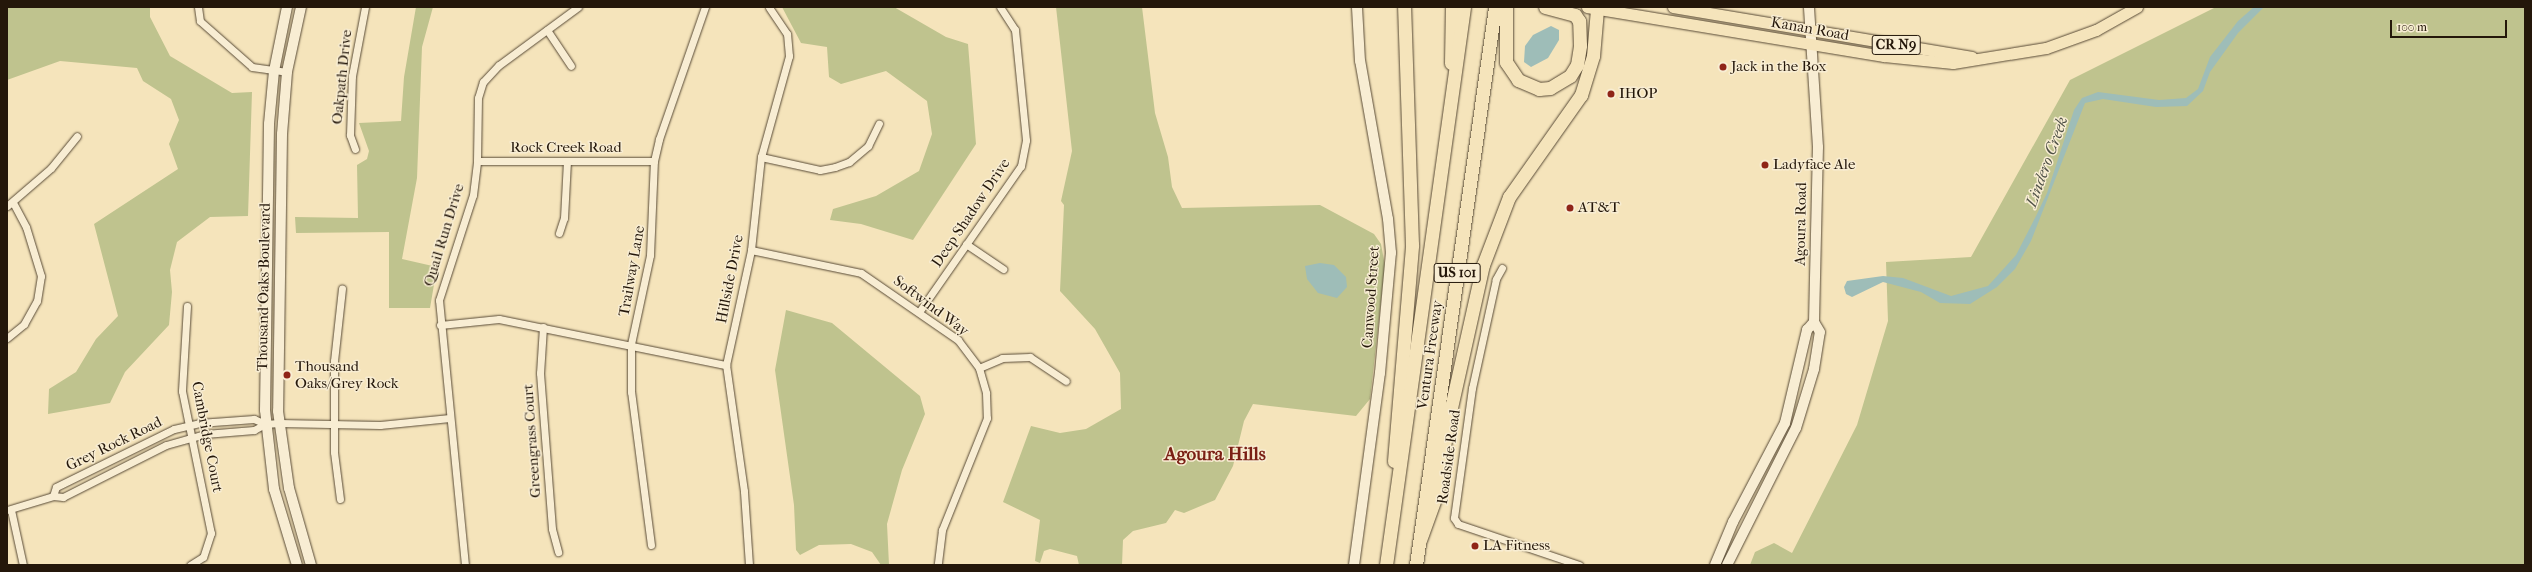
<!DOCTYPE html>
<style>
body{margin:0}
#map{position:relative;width:2532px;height:572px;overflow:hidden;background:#f5e4bb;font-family:"IM FELL French Canon",serif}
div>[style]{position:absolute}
.green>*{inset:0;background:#bfc38e}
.water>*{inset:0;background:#9ebdb8}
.roads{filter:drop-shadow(0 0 1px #584a36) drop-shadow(0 0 1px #584a36)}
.street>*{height:7px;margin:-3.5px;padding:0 3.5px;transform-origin:3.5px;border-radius:3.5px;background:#f8edd3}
.secondary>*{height:10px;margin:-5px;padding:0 5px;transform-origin:5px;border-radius:5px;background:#f8edd3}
.primary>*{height:11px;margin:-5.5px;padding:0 5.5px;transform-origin:5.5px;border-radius:5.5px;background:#f5e4bb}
.highway>*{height:13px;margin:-6.5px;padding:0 6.5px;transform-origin:6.5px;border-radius:6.5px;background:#f5e4bb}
.dots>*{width:11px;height:11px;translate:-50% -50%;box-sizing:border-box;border:2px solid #f8edd3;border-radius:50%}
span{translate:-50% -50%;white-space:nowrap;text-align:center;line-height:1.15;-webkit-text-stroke:3px #f8edd3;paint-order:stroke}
.shield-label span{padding:1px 3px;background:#f8edd3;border:1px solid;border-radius:3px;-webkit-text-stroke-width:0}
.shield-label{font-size:14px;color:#24170a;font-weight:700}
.street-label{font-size:15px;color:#24170a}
.poi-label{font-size:15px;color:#24170a}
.left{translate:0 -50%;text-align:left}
.water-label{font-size:16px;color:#4f5147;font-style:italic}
.district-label{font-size:19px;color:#7a1f14;font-weight:700}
.frame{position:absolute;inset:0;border:8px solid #24170a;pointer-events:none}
.scale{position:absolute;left:2390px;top:20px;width:117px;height:18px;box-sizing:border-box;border:2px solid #24170a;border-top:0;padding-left:5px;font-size:12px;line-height:14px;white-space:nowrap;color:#24170a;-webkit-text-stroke:3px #f8edd3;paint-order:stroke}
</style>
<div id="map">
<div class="green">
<div style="clip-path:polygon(7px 7px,150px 7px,150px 17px,170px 56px,232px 93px,252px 92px,248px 216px,210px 217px,177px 242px,170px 270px,172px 292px,169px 325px,125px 372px,110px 403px,48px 414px,49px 389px,76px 372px,96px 339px,118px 316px,94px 224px,178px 169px,169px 144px,179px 120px,171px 99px,143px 81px,137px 68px,60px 61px,7px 80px)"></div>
<div style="clip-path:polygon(416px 7px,433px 7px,422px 47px,417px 178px,402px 259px,437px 267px,430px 308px,389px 308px,389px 232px,296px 233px,295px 217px,358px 218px,357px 165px,367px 159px,369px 151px,359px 123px,401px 121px,404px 77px)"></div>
<div style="clip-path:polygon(782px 7px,894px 7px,946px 37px,968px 44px,976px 144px,913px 240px,861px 224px,830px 220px,833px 209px,876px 196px,919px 171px,932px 134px,927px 101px,886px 71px,841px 84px,829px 77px,827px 47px,801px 43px)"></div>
<div style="clip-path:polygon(1056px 7px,1142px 7px,1155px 113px,1168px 157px,1172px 187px,1182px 208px,1320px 205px,1374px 234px,1381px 244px,1385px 266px,1370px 399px,1356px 416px,1253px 404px,1244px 421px,1233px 466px,1215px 500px,1184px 513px,1175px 510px,1166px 523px,1133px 531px,1123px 540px,1122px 565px,1079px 565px,1077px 556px,1050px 549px,1044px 551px,1040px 563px,1035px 561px,1040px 520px,1003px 502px,1031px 426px,1060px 433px,1086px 429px,1121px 409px,1120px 373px,1095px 329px,1060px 291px,1064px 205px,1061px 201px,1072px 151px)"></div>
<div style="clip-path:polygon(2216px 7px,2525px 7px,2525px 565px,1750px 565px,1755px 552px,1774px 543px,1792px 553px,1857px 425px,1888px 321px,1886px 262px,1971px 257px,2070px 80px)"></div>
<div style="clip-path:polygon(786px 310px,832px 323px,920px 396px,925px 414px,902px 470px,887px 524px,889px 565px,881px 565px,872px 552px,851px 544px,819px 545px,800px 555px,796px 550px,794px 505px,775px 370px)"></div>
</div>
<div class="water">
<div style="clip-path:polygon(2254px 7px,2264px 7px,2238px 33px,2210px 72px,2203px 91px,2187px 106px,2156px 107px,2103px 99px,2085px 103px,2031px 241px,2015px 269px,1997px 287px,1970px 304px,1940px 303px,1921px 292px,1883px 282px,1852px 297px,1846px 294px,1844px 287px,1847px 281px,1883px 276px,1903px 278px,1951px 296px,1988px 286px,2016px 255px,2036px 216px,2047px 193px,2074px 110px,2082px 98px,2098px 92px,2159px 100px,2186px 98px,2198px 89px,2210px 57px,2238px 21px)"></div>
<div style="clip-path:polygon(1551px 26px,1559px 30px,1559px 40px,1548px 58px,1531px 67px,1524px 62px,1525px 46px,1533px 35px)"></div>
<div style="clip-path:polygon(1320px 263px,1334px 265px,1346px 277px,1347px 287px,1337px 298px,1318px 293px,1307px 279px,1305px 266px)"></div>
</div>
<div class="roads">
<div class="street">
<div style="left:198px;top:7px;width:14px;rotate:82deg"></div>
<div style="left:200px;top:21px;width:69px;rotate:41.5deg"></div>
<div style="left:252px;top:67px;width:35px;rotate:8deg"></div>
<div style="left:547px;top:30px;width:43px;rotate:56.3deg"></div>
<div style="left:355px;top:149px;width:15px;rotate:-110deg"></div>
<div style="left:350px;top:135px;width:59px;rotate:-88.1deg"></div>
<div style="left:352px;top:76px;width:70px;rotate:-79.3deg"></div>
<div style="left:761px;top:157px;width:60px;rotate:12.4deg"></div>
<div style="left:820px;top:170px;width:15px;rotate:-11deg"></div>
<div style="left:835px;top:167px;width:15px;rotate:-20deg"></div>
<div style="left:849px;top:162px;width:25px;rotate:-40deg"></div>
<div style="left:868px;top:146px;width:25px;rotate:-64deg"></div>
<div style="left:477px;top:161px;width:177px"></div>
<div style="left:7px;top:206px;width:58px;rotate:-40.8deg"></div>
<div style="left:51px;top:168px;width:41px;rotate:-50.9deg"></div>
<div style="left:559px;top:233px;width:16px;rotate:-72deg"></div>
<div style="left:564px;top:218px;width:57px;rotate:-87deg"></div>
<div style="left:966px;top:244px;width:45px;rotate:34deg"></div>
<div style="left:751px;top:250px;width:112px;rotate:11.8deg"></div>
<div style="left:861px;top:273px;width:118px;rotate:34.6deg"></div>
<div style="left:958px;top:340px;width:35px;rotate:53deg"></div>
<div style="left:979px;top:368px;width:26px;rotate:74deg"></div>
<div style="left:986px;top:393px;width:25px;rotate:88deg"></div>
<div style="left:987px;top:418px;width:121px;rotate:111.9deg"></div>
<div style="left:942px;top:530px;width:35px;rotate:97deg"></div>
<div style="left:1502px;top:268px;width:13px;rotate:119deg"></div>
<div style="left:1496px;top:279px;width:112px;rotate:102.4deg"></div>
<div style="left:1472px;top:388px;width:131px;rotate:97.9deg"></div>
<div style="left:1454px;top:518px;width:7px;rotate:56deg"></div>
<div style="left:1458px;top:524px;width:128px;rotate:18.7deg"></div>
<div style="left:187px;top:306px;width:85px;rotate:93.4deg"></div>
<div style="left:182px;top:391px;width:145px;rotate:78.5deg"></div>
<div style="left:211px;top:533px;width:25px;rotate:108deg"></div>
<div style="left:203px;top:557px;width:15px;rotate:148deg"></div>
<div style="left:919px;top:312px;width:178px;rotate:-55.1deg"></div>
<div style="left:1021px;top:166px;width:26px;rotate:-79deg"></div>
<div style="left:1026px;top:140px;width:111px;rotate:-95.7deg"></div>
<div style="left:1015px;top:30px;width:27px;rotate:-123deg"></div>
<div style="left:440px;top:325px;width:59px;rotate:-5.8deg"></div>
<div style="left:499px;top:319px;width:232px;rotate:11.5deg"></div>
<div style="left:543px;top:327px;width:46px;rotate:93.7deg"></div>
<div style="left:540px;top:373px;width:156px;rotate:85.6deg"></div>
<div style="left:552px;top:529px;width:24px;rotate:75deg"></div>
<div style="left:7px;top:338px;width:22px;rotate:-39deg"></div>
<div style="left:24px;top:324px;width:26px;rotate:-61deg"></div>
<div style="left:37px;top:301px;width:25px;rotate:-81deg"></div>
<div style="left:41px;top:276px;width:51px;rotate:-107deg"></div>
<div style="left:26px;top:227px;width:27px;rotate:-118deg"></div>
<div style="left:979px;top:368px;width:25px;rotate:-23deg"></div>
<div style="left:1002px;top:358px;width:28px;rotate:-2deg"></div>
<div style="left:1030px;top:357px;width:43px;rotate:33.7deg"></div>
<div style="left:53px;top:496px;width:9px;rotate:-72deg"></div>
<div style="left:56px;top:487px;width:131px;rotate:-26.2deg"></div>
<div style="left:174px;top:429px;width:26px;rotate:-13deg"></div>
<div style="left:199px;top:423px;width:55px;rotate:-4.2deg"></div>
<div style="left:254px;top:419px;width:12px;rotate:24deg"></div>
<div style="left:340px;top:499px;width:47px;rotate:-97.3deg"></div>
<div style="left:334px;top:452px;width:91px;rotate:-90deg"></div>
<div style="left:334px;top:361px;width:73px;rotate:-83.7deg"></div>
<div style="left:7px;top:510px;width:48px;rotate:-16.9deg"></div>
<div style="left:53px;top:496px;width:10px;rotate:6deg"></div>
<div style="left:63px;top:497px;width:115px;rotate:-26.8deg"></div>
<div style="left:166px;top:445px;width:41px;rotate:-15.8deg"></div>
<div style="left:205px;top:434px;width:49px;rotate:-4.7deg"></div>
<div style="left:254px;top:430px;width:13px;rotate:-29deg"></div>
<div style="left:265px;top:424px;width:14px;rotate:-4deg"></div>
<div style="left:279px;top:423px;width:101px;rotate:1.1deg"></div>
<div style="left:380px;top:425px;width:70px;rotate:-5.7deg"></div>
<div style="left:11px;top:510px;width:56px;rotate:77.7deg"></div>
<div style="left:651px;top:545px;width:154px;rotate:-97.4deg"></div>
<div style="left:631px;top:392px;width:48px;rotate:-90deg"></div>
<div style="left:631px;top:344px;width:91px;rotate:-77.9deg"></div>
<div style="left:650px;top:255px;width:94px;rotate:-87.6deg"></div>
<div style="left:654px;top:161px;width:23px;rotate:-77deg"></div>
<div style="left:659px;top:139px;width:140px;rotate:-70.8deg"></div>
<div style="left:465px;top:565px;width:266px;rotate:-95.6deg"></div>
<div style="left:439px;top:300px;width:110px;rotate:-72.1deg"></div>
<div style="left:473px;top:195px;width:34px;rotate:-83deg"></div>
<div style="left:477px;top:161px;width:63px;rotate:-89.1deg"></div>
<div style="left:478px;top:98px;width:17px;rotate:-73deg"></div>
<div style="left:483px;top:82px;width:23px;rotate:-47deg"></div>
<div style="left:499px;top:65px;width:98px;rotate:-36.3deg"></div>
<div style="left:749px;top:565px;width:74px;rotate:-93.9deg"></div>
<div style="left:744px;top:491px;width:127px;rotate:-98.1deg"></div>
<div style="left:726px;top:365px;width:118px;rotate:-77.7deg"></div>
<div style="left:751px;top:250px;width:94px;rotate:-83.9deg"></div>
<div style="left:761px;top:157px;width:105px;rotate:-74.5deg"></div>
<div style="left:789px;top:56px;width:22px;rotate:-95deg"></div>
<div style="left:787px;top:34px;width:32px;rotate:-124deg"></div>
</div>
<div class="secondary">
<div style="left:287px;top:7px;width:65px;rotate:101.5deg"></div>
<div style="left:274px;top:71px;width:53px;rotate:95.4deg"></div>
<div style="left:269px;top:124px;width:286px;rotate:90.8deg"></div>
<div style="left:265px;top:410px;width:80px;rotate:83.5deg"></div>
<div style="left:274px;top:489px;width:79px;rotate:73.2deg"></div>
<div style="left:301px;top:7px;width:66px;rotate:102.2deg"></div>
<div style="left:287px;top:72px;width:62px;rotate:94.6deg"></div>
<div style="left:282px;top:134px;width:277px;rotate:90.8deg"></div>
<div style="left:278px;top:411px;width:78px;rotate:81.9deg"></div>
<div style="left:289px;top:488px;width:80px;rotate:74.1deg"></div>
<div style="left:1354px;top:565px;width:194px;rotate:-82.3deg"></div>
<div style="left:1380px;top:373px;width:121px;rotate:-84.8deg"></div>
<div style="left:1391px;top:253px;width:34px;rotate:-95deg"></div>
<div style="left:1388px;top:219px;width:160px;rotate:-100deg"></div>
<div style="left:1360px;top:61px;width:54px;rotate:-93.2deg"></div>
<div style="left:1715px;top:565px;width:47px;rotate:-67.3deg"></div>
<div style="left:1733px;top:522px;width:112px;rotate:-62.3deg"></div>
<div style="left:1785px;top:423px;width:96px;rotate:-76.7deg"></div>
<div style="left:1807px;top:330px;width:11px;rotate:-49deg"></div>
<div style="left:1727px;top:565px;width:153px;rotate:-63.3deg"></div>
<div style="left:1796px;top:428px;width:62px;rotate:-73deg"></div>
<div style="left:1814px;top:369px;width:37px;rotate:-81deg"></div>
<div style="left:1820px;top:332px;width:12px;rotate:-121deg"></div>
<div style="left:1814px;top:322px;width:175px;rotate:-88.7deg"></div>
<div style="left:1818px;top:147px;width:140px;rotate:-93.7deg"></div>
</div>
<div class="primary">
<div style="left:1587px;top:7px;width:301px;rotate:9.4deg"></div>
<div style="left:1884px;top:56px;width:69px;rotate:5.8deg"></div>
<div style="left:1953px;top:63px;width:94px;rotate:-9.2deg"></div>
<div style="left:2046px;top:48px;width:53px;rotate:-19.8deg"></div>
<div style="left:2096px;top:30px;width:47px;rotate:-29.3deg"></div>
<div style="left:1673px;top:7px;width:303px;rotate:9.5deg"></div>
</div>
<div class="highway">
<div style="left:1506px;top:7px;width:55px;rotate:90deg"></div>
<div style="left:1506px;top:62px;width:22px;rotate:56deg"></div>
<div style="left:1518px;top:80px;width:23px;rotate:23deg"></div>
<div style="left:1539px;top:89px;width:11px;rotate:-5deg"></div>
<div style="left:1550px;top:88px;width:23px;rotate:-31deg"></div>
<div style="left:1570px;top:76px;width:13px;rotate:-58deg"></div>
<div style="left:1577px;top:65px;width:20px;rotate:-81deg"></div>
<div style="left:1580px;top:45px;width:24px;rotate:-92deg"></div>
<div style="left:1579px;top:21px;width:7px;rotate:-124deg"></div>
<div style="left:1575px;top:15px;width:31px;rotate:-165deg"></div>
<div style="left:1451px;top:63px;width:56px;rotate:-89deg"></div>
<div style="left:1394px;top:461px;width:217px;rotate:-85.2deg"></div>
<div style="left:1412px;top:245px;width:238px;rotate:-91.9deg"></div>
<div style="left:1420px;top:540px;width:50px;rotate:-70.1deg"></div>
<div style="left:1437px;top:493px;width:73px;rotate:-81.3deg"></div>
<div style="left:1448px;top:421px;width:160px;rotate:-77.4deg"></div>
<div style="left:1483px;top:265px;width:73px;rotate:-69.1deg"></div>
<div style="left:1509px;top:197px;width:125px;rotate:-54.8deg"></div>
<div style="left:1581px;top:95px;width:41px;rotate:-72.9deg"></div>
<div style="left:1593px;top:56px;width:47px;rotate:-85.1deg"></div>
<div style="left:1386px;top:565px;width:563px;rotate:-82.04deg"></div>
<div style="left:1416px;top:565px;width:564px;rotate:-81.94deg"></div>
</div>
</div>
<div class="dots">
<div style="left:1723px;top:67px;background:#8f2418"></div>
<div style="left:1611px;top:94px;background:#8f2418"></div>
<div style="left:1765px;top:165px;background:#8f2418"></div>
<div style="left:1570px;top:208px;background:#8f2418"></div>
<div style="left:287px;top:375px;background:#8f2418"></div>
<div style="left:1475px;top:546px;background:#8f2418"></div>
</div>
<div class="shield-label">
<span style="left:1896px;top:45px">CR N9</span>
<span style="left:1457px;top:273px">US 101</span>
</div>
<div class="street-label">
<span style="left:1810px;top:29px;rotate:10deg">Kanan Road</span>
<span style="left:342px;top:77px;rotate:-84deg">Oakpath Drive</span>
<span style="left:566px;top:148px">Rock Creek Road</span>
<span style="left:971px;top:213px;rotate:-56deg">Deep Shadow Drive</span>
<span style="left:1801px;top:224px;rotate:-89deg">Agoura Road</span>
<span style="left:444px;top:235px;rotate:-73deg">Quail Run Drive</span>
<span style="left:632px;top:271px;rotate:-80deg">Trailway Lane</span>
<span style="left:730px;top:279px;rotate:-79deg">Hillside Drive</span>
<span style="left:264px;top:287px;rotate:-89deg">Thousand Oaks Boulevard</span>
<span style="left:1371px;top:297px;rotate:-86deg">Canwood Street</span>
<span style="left:931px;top:306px;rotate:37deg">Softwind Way</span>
<span style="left:1430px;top:355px;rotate:-82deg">Ventura Freeway</span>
<span style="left:207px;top:437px;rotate:79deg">Cambridge Court</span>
<span style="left:532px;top:441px;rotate:-94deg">Greengrass Court</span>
<span style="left:114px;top:444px;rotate:-26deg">Grey Rock Road</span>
<span style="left:1449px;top:457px;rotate:-82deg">Roadside Road</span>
</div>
<div class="poi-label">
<span class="left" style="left:1731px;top:67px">Jack in the Box</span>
<span class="left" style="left:1619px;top:94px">IHOP</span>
<span class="left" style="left:1773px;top:165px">Ladyface Ale</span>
<span class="left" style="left:1578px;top:208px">AT&amp;T</span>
<span class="left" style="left:295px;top:375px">Thousand<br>Oaks/Grey Rock</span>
<span class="left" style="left:1483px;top:546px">LA Fitness</span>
</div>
<div class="water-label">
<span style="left:2047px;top:162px;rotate:-70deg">Lindero Creek</span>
</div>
<div class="district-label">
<span style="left:1215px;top:455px">Agoura Hills</span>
</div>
<div class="frame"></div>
<div class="scale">100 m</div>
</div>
